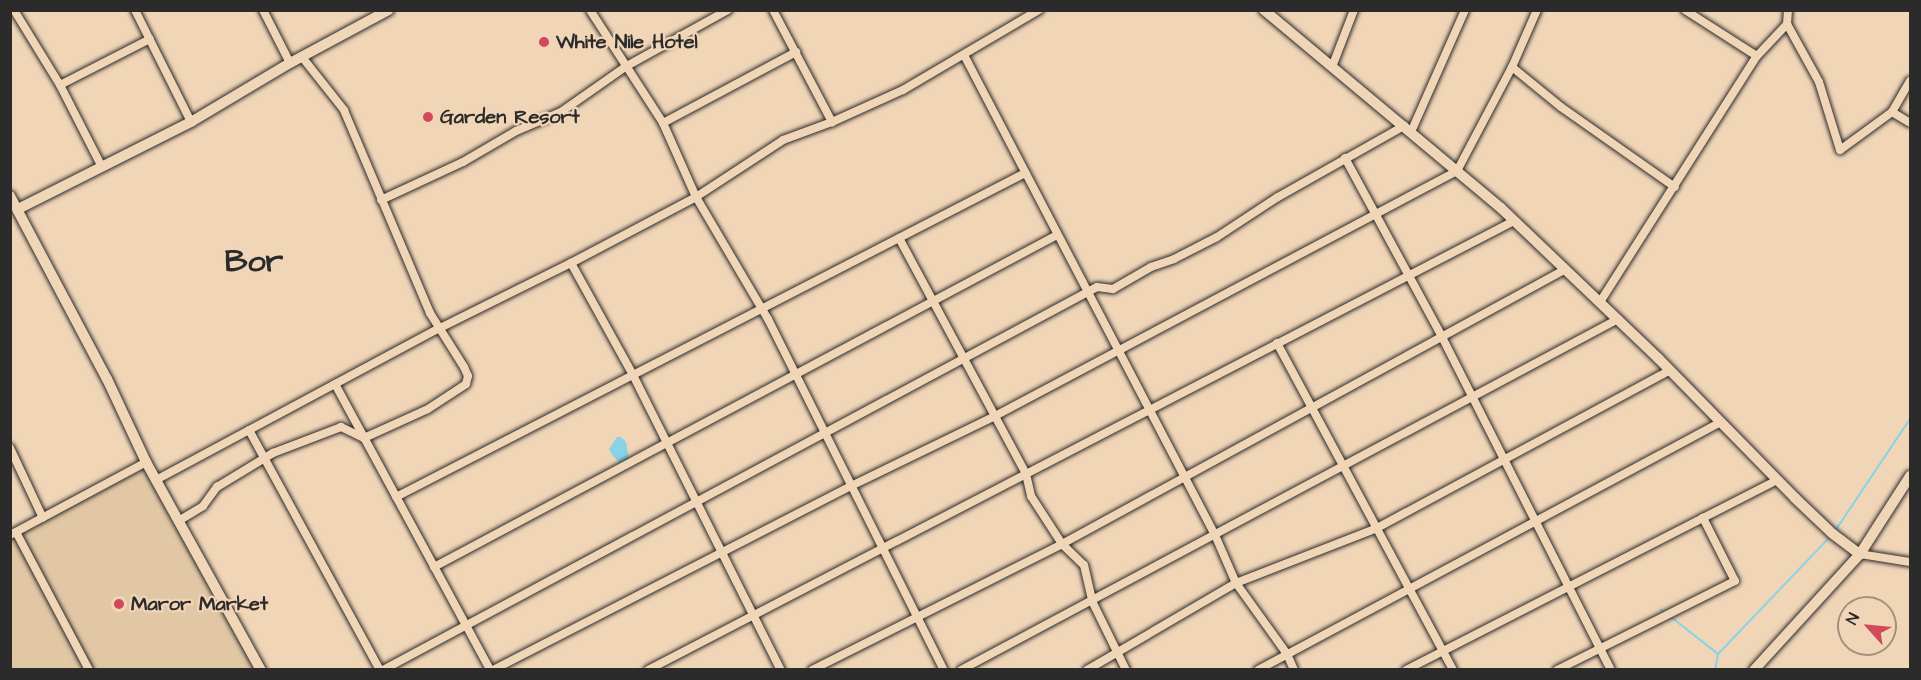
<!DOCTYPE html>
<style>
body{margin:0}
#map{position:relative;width:1921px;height:680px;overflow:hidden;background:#f1d5b7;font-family:"Architects Daughter",sans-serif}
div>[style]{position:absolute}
.built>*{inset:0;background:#e2c7a5}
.water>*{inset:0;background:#88d3e8}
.stream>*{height:2px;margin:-1px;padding:0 1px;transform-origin:1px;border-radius:1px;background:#88d3e8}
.roads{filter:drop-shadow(0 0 2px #2b2b2b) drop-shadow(0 0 2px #2b2b2b)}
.minor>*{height:8px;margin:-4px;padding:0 4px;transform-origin:4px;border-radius:4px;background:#f1d5b7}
.tertiary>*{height:10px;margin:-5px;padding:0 5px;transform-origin:5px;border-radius:5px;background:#f1d5b7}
.dots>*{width:16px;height:16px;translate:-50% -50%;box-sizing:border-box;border:3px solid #f1d5b7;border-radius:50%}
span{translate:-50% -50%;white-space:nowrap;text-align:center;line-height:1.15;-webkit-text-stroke:4.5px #f1d5b7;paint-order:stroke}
.poi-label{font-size:20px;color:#2b2b2b;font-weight:700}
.left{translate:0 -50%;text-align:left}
.town-label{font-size:32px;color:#2b2b2b;font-weight:700}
.frame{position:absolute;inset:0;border:12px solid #2b2b2b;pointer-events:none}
.north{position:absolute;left:1837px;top:596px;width:60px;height:60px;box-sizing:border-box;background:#f1d5b7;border:2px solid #a2917f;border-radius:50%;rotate:297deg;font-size:16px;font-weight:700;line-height:24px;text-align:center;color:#2b2b2b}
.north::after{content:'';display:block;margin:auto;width:21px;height:27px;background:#d1495b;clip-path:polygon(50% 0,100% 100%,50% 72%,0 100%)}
</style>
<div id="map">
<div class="built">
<div style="clip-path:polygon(148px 466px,265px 670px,11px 670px,11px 538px)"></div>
</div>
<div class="water">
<div style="clip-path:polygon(617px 437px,621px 437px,626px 442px,629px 460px,620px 463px,613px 456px,609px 449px)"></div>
</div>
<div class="stream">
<div style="left:1835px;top:531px;width:135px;rotate:-56.2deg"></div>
<div style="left:1661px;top:610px;width:6px;rotate:39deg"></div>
<div style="left:1671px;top:617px;width:60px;rotate:38.2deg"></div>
<div style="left:1715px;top:670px;width:16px;rotate:-79deg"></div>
<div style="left:1718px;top:654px;width:162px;rotate:-46.3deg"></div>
</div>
<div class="roads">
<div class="minor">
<div style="left:14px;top:10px;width:88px;rotate:58.5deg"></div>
<div style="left:60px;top:85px;width:92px;rotate:62.9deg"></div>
<div style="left:135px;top:10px;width:125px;rotate:63.4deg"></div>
<div style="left:263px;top:10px;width:59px;rotate:63deg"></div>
<div style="left:590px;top:10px;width:135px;rotate:57.1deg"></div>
<div style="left:663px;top:123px;width:81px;rotate:66deg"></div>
<div style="left:696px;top:197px;width:142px;rotate:59.5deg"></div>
<div style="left:768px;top:319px;width:393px;rotate:63.4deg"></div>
<div style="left:773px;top:10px;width:127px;rotate:62.2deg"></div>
<div style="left:1685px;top:10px;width:85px;rotate:32.6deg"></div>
<div style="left:1787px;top:24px;width:66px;rotate:61.1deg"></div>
<div style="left:1819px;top:82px;width:71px;rotate:72.8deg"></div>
<div style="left:1840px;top:150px;width:64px;rotate:-36.2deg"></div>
<div style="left:1892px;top:112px;width:21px;rotate:31deg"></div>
<div style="left:964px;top:55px;width:542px;rotate:62.39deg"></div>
<div style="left:1215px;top:535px;width:52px;rotate:66.4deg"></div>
<div style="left:1236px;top:583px;width:87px;rotate:54.3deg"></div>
<div style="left:1287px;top:654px;width:17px;rotate:66deg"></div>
<div style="left:1332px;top:67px;width:61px;rotate:-68.9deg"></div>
<div style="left:1512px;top:67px;width:63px;rotate:39.2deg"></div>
<div style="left:1561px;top:107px;width:139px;rotate:35.1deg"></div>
<div style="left:60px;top:85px;width:101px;rotate:-27.1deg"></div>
<div style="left:1892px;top:112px;width:36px;rotate:-60deg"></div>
<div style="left:663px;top:123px;width:151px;rotate:-28.1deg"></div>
<div style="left:1411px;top:132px;width:133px;rotate:-66.1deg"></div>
<div style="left:1345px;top:158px;width:204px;rotate:61.5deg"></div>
<div style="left:1442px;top:337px;width:373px;rotate:63.1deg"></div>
<div style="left:381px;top:200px;width:90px;rotate:-24.9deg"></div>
<div style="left:463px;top:162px;width:61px;rotate:-30.3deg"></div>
<div style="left:516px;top:131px;width:49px;rotate:-22.9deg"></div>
<div style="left:561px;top:112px;width:78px;rotate:-35.1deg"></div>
<div style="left:625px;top:67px;width:118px;rotate:-29deg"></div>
<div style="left:899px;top:238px;width:268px;rotate:61.7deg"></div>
<div style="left:1026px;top:474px;width:23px;rotate:77deg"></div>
<div style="left:1031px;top:496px;width:57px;rotate:57.1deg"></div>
<div style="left:1062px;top:544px;width:30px;rotate:44deg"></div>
<div style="left:1084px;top:565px;width:37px;rotate:77deg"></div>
<div style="left:1092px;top:601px;width:77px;rotate:63.8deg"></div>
<div style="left:571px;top:263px;width:128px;rotate:61deg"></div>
<div style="left:633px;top:375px;width:330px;rotate:63.4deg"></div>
<div style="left:1600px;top:302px;width:292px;rotate:-57.5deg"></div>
<div style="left:1757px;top:56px;width:44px;rotate:-46.8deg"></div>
<div style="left:1787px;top:24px;width:14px;rotate:-86deg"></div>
<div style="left:1277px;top:343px;width:371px;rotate:61.7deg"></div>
<div style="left:335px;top:384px;width:325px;rotate:61.5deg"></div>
<div style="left:249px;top:430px;width:273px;rotate:61.4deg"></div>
<div style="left:10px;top:448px;width:77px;rotate:64.8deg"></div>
<div style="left:156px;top:480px;width:320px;rotate:-28.2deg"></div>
<div style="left:438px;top:329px;width:148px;rotate:-26.4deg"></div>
<div style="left:571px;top:263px;width:141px;rotate:-27.8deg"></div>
<div style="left:696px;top:197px;width:104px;rotate:-33.2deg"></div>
<div style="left:783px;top:140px;width:52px;rotate:-20.2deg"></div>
<div style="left:832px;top:122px;width:78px;rotate:-24.3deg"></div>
<div style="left:903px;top:90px;width:158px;rotate:-30.5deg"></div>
<div style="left:396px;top:497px;width:708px;rotate:-27.25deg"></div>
<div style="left:180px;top:520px;width:27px;rotate:-31deg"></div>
<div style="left:203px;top:506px;width:24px;rotate:-54deg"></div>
<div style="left:217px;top:487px;width:66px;rotate:-31.3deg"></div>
<div style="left:273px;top:453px;width:73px;rotate:-20.9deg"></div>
<div style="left:341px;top:427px;width:25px;rotate:26deg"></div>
<div style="left:364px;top:438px;width:70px;rotate:-24.4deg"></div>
<div style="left:428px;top:409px;width:45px;rotate:-33.3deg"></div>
<div style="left:466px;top:384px;width:8px;rotate:-76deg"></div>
<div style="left:468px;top:376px;width:10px;rotate:-114deg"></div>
<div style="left:464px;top:367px;width:64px;rotate:-122.2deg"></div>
<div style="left:430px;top:313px;width:220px;rotate:-113deg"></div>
<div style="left:344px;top:110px;width:68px;rotate:-128.4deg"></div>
<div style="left:16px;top:532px;width:156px;rotate:62.1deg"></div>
<div style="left:12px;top:534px;width:152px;rotate:-28.2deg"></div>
<div style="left:1860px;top:554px;width:51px;rotate:9.1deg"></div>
<div style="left:434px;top:567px;width:706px;rotate:-28.05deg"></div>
<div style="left:383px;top:670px;width:810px;rotate:-28.21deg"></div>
<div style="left:1097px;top:287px;width:16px;rotate:7deg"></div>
<div style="left:1113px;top:289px;width:44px;rotate:-30.1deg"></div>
<div style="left:1151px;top:267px;width:24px;rotate:-19deg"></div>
<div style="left:1174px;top:259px;width:48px;rotate:-27.1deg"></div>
<div style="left:1217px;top:237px;width:73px;rotate:-33.3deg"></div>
<div style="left:1278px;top:197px;width:145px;rotate:-29.4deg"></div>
<div style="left:493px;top:670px;width:403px;rotate:-27.2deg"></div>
<div style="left:851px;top:486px;width:160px;rotate:-25.9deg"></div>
<div style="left:995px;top:416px;width:523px;rotate:-27.94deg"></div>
<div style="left:1457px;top:171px;width:118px;rotate:-62.1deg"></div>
<div style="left:1512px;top:67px;width:62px;rotate:-66.3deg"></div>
<div style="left:648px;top:670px;width:975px;rotate:-27.41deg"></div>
<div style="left:812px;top:670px;width:280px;rotate:-26.7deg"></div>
<div style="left:1062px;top:544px;width:574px;rotate:-28.62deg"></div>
<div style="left:961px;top:670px;width:745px;rotate:-28.11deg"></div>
<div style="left:1087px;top:670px;width:173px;rotate:-30.3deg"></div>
<div style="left:1236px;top:583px;width:151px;rotate:-21.3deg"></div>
<div style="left:1377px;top:528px;width:333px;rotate:-28.3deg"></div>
<div style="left:1258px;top:670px;width:525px;rotate:-28.18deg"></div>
<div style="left:1406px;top:670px;width:417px;rotate:-27.1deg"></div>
<div style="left:1557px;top:670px;width:199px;rotate:-26.6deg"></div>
<div style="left:1735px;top:581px;width:71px;rotate:-116.9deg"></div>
</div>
<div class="tertiary">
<div style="left:1264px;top:10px;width:309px;rotate:39.9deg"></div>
<div style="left:1501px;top:208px;width:217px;rotate:43.7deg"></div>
<div style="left:1658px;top:358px;width:196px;rotate:45.6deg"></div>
<div style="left:1795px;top:498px;width:52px;rotate:43.5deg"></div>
<div style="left:1833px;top:534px;width:34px;rotate:37deg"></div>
<div style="left:10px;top:196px;width:207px;rotate:62.1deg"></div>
<div style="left:107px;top:379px;width:92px;rotate:64.8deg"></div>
<div style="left:146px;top:462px;width:238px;rotate:61.1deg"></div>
<div style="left:18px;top:209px;width:194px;rotate:-26.7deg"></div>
<div style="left:191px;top:122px;width:115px;rotate:-30.8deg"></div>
<div style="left:290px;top:63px;width:112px;rotate:-28.2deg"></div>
<div style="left:1754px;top:670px;width:157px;rotate:-47.6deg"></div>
<div style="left:1860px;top:554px;width:93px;rotate:-57.3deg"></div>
</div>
</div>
<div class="dots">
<div style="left:544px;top:42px;background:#d1495b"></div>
<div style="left:428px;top:117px;background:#d1495b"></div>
<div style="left:119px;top:604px;background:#d1495b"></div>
</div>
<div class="poi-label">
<span class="left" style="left:556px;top:42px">White Nile Hotel</span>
<span class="left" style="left:440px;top:117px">Garden Resort</span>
<span class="left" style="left:131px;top:604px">Maror Market</span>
</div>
<div class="town-label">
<span style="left:254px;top:262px">Bor</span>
</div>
<div class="frame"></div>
<div class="north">N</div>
</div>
